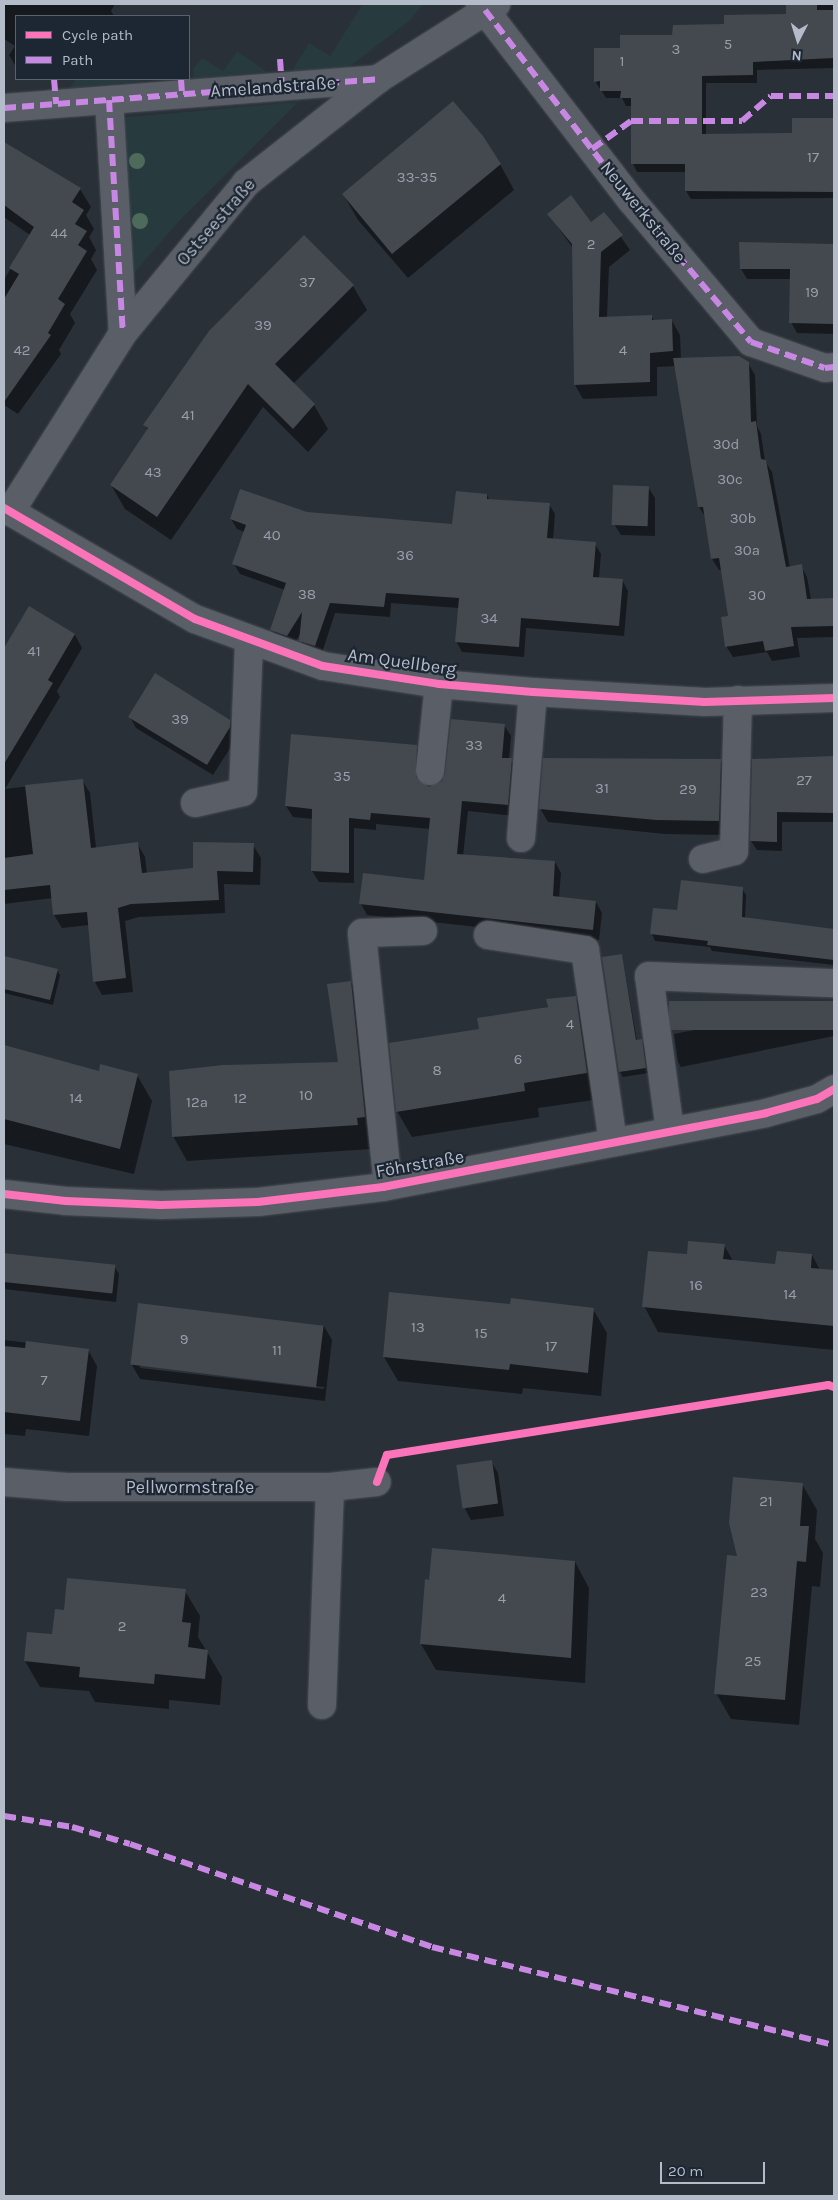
<!DOCTYPE html>
<meta charset="utf-8">
<style>
body{margin:0}
#map{position:relative;width:838px;height:2200px;overflow:hidden;background:#2a3038;font-family:Karla,sans-serif}
div>[style]{position:absolute}
.green>*{inset:0;background:#273a3e}
.shadow>*{inset:0;background:#0007}
.building>*{inset:0;background:#444950;transform-origin:0 0}
.roads{filter:drop-shadow(0 0 1px #484c53) drop-shadow(0 0 1px #484c53)}
.minor>*{height:28px;margin:-14px;padding:0 14px;transform-origin:14px;border-radius:14px;background:#5a5e66}
.quiet>*{height:6px;margin-top:-3px;transform-origin:0;background:repeating-linear-gradient(90deg,#c787e3 0 12px,transparent 0 18px)}
.cycleway>*{height:8px;margin:-4px;padding:0 4px;transform-origin:4px;border-radius:4px;background:#fb73b8}
.trees>*{width:16px;height:16px;margin:-8px;border-radius:50%;background:#4e6a5a}
span{translate:-50% -50%;white-space:nowrap;text-align:center;line-height:1.15;-webkit-text-stroke:4.5px #1d2633;paint-order:stroke}
.number-label{font-size:15px;color:#989fab}
.number-label span{-webkit-text-stroke-width:0}
.street-label{font-size:18px;color:#b4bcc9}
.frame{position:absolute;inset:0;border:5px solid #b4bcc9;pointer-events:none}
.legend{position:absolute;left:15px;top:15px;width:175px;height:65px;box-sizing:border-box;background:#1d2633;border:1px solid #59626f;margin:0;padding:6px 9px;list-style:none;font-size:15px;color:#b4bcc9}
.legend li{display:flex;align-items:center;gap:10px;height:25px}
.legend b{width:25px;border:1px solid #59626f}
.north{position:absolute;left:773px;top:15px;width:50px;height:50px;-webkit-text-stroke:4px #1d2633;paint-order:stroke;rotate:185deg;font-size:14px;font-weight:700;line-height:20px;text-align:center;color:#b4bcc9}
.north::after{content:'';display:block;margin:auto;width:18px;height:22px;background:#b4bcc9;clip-path:polygon(50% 0,100% 100%,50% 72%,0 100%)}
.scale{position:absolute;left:660px;top:2162px;width:105px;height:22px;box-sizing:border-box;border:2px solid #b4bcc9;border-top:0;padding-left:6px;font-size:15px;line-height:18px;white-space:nowrap;color:#b4bcc9;-webkit-text-stroke:4px #1d2633;paint-order:stroke}
</style>
<div id="map">
<div class="green">
<div style="clip-path:polygon(363px 4px,423px 4px,409px 21px,345px 70px,292px 71px,309px 43px,330px 56px)"></div>
<div style="clip-path:polygon(237px 51px,267px 72px,194px 78px,193px 69px,202px 58px,223px 71px)"></div>
<div style="clip-path:polygon(76px 79px,141px 79px,142px 81px,70px 88px)"></div>
<div style="clip-path:polygon(298px 102px,179px 221px,128px 280px,118px 118px)"></div>
</div>
<div class="shadow">
<div style="clip-path:polygon(4px 4px,115px 4px,111px 11px,114px 16px,16px 16px,16px 67px,9px 55px,15px 46px,4px 39px)"></div>
<div style="clip-path:polygon(788px 4px,834px 4px,834px 68px,757px 70px,757px 83px,706px 83px,706px 135px,793px 134px,833px 119px,834px 198px,691px 199px,686px 191px,686px 172px,637px 172px,633px 164px,632px 106px,626px 106px,622px 98px,606px 98px,595px 81px,622px 49px,788px 15px)"></div>
<div style="clip-path:polygon(4px 143px,80px 189px,91px 207px,86px 215px,94px 229px,89px 237px,96px 250px,91px 259px,97px 270px,70px 314px,75px 323px,59px 350px,61px 354px,18px 414px,4px 405px,4px 280px,30px 235px,4px 217px)"></div>
<div style="clip-path:polygon(500px 164px,514px 190px,408px 278px,358px 220px,343px 194px)"></div>
<div style="clip-path:polygon(604px 213px,630px 250px,609px 267px,607px 317px,651px 316px,655px 322px,672px 321px,680px 335px,681px 359px,748px 363px,755px 375px,757px 426px,761px 434px,765px 461px,772px 472px,790px 568px,801px 566px,807px 577px,811px 599px,834px 599px,834px 637px,797px 638px,800px 657px,772px 661px,767px 652px,733px 657px,726px 646px,729px 617px,722px 570px,719px 570px,712px 559px,706px 518px,699px 507px,676px 366px,657px 367px,657px 396px,583px 399px,575px 385px,573px 248px,549px 215px,591px 223px)"></div>
<div style="clip-path:polygon(741px 243px,834px 245px,834px 334px,797px 333px,791px 322px,791px 279px,747px 279px,741px 269px)"></div>
<div style="clip-path:polygon(353px 286px,367px 310px,293px 384px,314px 405px,328px 429px,308px 452px,263px 407px,171px 540px,125px 509px,111px 485px,148px 431px,145px 425px)"></div>
<div style="clip-path:polygon(648px 487px,655px 498px,655px 536px,621px 535px,614px 524px)"></div>
<div style="clip-path:polygon(487px 495px,490px 501px,549px 504px,555px 514px,553px 540px,595px 544px,601px 554px,599px 578px,622px 580px,628px 591px,624px 636px,526px 628px,524px 657px,462px 652px,456px 641px,459px 608px,391px 603px,390px 617px,335px 613px,321px 656px,306px 651px,300px 640px,301px 632px,293px 646px,278px 640px,272px 630px,285px 590px,240px 574px,234px 564px,245px 532px,237px 529px,231px 519px,307px 513px,454px 526px)"></div>
<div style="clip-path:polygon(30px 607px,75px 635px,82px 648px,57px 691px,60px 697px,5px 789px,82px 780px,90px 793px,96px 848px,137px 843px,145px 857px,147px 874px,194px 869px,253px 845px,261px 858px,260px 885px,224px 884px,225px 913px,139px 917px,125px 921px,133px 992px,102px 995px,95px 982px,89px 925px,62px 928px,54px 915px,53px 898px,4px 904px,4px 651px)"></div>
<div style="clip-path:polygon(130px 717px,229px 721px,236px 732px,236px 739px,213px 775px,136px 728px)"></div>
<div style="clip-path:polygon(504px 725px,511px 736px,509px 759px,518px 770px,514px 816px,468px 811px,463px 856px,555px 862px,561px 873px,559px 898px,596px 902px,602px 913px,599px 940px,367px 915px,361px 904px,425px 882px,430px 829px,376px 824px,376px 830px,354px 828px,354px 883px,319px 882px,312px 871px,313px 819px,293px 817px,286px 806px,416px 747px,423px 758px,422px 783px,429px 788px,443px 781px)"></div>
<div style="clip-path:polygon(834px 759px,834px 822px,782px 822px,782px 851px,757px 850px,751px 841px,753px 761px)"></div>
<div style="clip-path:polygon(720px 760px,728px 774px,727px 835px,665px 834px,548px 822px,540px 808px)"></div>
<div style="clip-path:polygon(742px 889px,746px 895px,745px 919px,834px 930px,834px 965px,712px 951px,710px 947px,655px 941px,652px 934px,678px 912px)"></div>
<div style="clip-path:polygon(622px 955px,637px 1041px,641px 1041px,644px 1046px,648px 1073px,623px 1077px,620px 1072px)"></div>
<div style="clip-path:polygon(4px 957px,57px 970px,60px 975px,53px 1005px,4px 993px)"></div>
<div style="clip-path:polygon(351px 982px,364px 1006px,371px 1149px,187px 1161px,173px 1136px,339px 1063px)"></div>
<div style="clip-path:polygon(575px 997px,590px 1022px,601px 1099px,538px 1108px,539px 1117px,412px 1137px,397px 1111px,480px 1030px)"></div>
<div style="clip-path:polygon(834px 1002px,834px 1036px,681px 1067px,678px 1062px,674px 1034px)"></div>
<div style="clip-path:polygon(4px 1048px,100px 1073px,137px 1075px,152px 1101px,134px 1174px,4px 1144px)"></div>
<div style="clip-path:polygon(724px 1245px,733px 1261px,777px 1265px,812px 1255px,820px 1270px,834px 1271px,834px 1350px,658px 1332px,644px 1306px,688px 1256px)"></div>
<div style="clip-path:polygon(4px 1253px,114px 1266px,119px 1274px,116px 1302px,4px 1289px)"></div>
<div style="clip-path:polygon(511px 1306px,593px 1309px,607px 1333px,601px 1396px,523px 1388px,522px 1394px,398px 1381px,384px 1357px)"></div>
<div style="clip-path:polygon(evenodd,324px 1326px,332px 1340px,325px 1401px,140px 1379px,132px 1365px,324px 1326px,140px 1365px,324px 1387px,324px 1389px,140px 1368px,140px 1365px)"></div>
<div style="clip-path:polygon(4px 1340px,88px 1350px,97px 1366px,89px 1436px,26px 1429px,25px 1436px,4px 1434px)"></div>
<div style="clip-path:polygon(491px 1461px,498px 1473px,504px 1516px,471px 1520px,465px 1509px)"></div>
<div style="clip-path:polygon(802px 1484px,817px 1510px,815px 1539px,823px 1553px,820px 1587px,812px 1586px,799px 1725px,731px 1719px,716px 1693px,738px 1557px)"></div>
<div style="clip-path:polygon(575px 1562px,589px 1588px,585px 1683px,436px 1670px,421px 1644px)"></div>
<div style="clip-path:polygon(185px 1591px,200px 1616px,198px 1637px,222px 1677px,220px 1705px,169px 1700px,169px 1709px,95px 1702px,89px 1691px,40px 1687px,25px 1661px,54px 1635px,65px 1611px)"></div>
</div>
<div class="building">
<div style="clip-path:polygon(786px 4px,817px 4px,817px 10px,834px 10px,834px 58px,753px 62px,753px 75px,702px 76px,702px 134px,792px 133px,792px 118px,834px 118px,834px 192px,685px 191px,685px 164px,631px 164px,631px 98px,620px 98px,621px 91px,600px 91px,600px 81px,594px 82px,594px 48px,620px 48px,620px 35px,672px 35px,673px 25px,724px 24px,724px 15px,786px 14px)"></div>
<div style="clip-path:polygon(453px 101px,483px 136px,501px 164px,392px 254px,342px 194px)"></div>
<div style="clip-path:polygon(4px 142px,81px 188px,72px 202px,84px 210px,75px 224px,87px 231px,78px 245px,87px 251px,58px 299px,65px 304px,48px 333px,51px 335px,4px 402px,4px 299px,19px 274px,9px 268px,34px 227px,4px 205px)"></div>
<div style="clip-path:polygon(571px 195px,591px 222px,604px 212px,623px 235px,601px 252px,599px 317px,652px 315px,652px 320px,672px 319px,673px 351px,650px 353px,650px 382px,574px 385px,572px 244px,547px 214px)"></div>
<div style="clip-path:polygon(304px 235px,354px 285px,275px 364px,315px 404px,293px 429px,248px 384px,157px 517px,110px 485px,148px 428px,143px 425px,209px 331px)"></div>
<div style="clip-path:polygon(739px 242px,834px 244px,834px 324px,789px 323px,790px 269px,740px 269px)"></div>
<div style="clip-path:polygon(739px 356px,749px 362px,751px 422px,756px 421px,761px 459px,766px 460px,786px 567px,802px 564px,807px 599px,834px 598px,834px 626px,791px 627px,794px 646px,765px 651px,763px 641px,725px 647px,721px 617px,728px 616px,719px 558px,711px 559px,703px 507px,698px 507px,673px 358px)"></div>
<div style="left:613px;top:485px;width:36px;height:40px;rotate:2deg"></div>
<div style="clip-path:polygon(240px 489px,307px 512px,452px 524px,456px 491px,487px 494px,487px 499px,550px 503px,547px 538px,596px 542px,593px 577px,623px 579px,619px 626px,521px 618px,519px 647px,455px 642px,459px 598px,386px 593px,384px 607px,330px 603px,315px 646px,299px 641px,302px 612px,287px 636px,270px 630px,286px 583px,232px 564px,246px 525px,230px 519px)"></div>
<div style="clip-path:polygon(29px 606px,75px 634px,48px 680px,53px 683px,4px 764px,4px 648px)"></div>
<div style="clip-path:polygon(155px 673px,230px 720px,230px 727px,207px 765px,128px 717px)"></div>
<div style="clip-path:polygon(451px 719px,505px 724px,502px 758px,512px 758px,508px 805px,462px 801px,457px 854px,555px 861px,553px 896px,596px 901px,593px 930px,359px 904px,363px 873px,424px 880px,430px 818px,371px 813px,370px 820px,349px 818px,349px 873px,311px 871px,312px 809px,285px 806px,291px 734px,417px 745px,416px 777px,429px 787px,442px 781px,445px 773px)"></div>
<div style="clip-path:polygon(834px 756px,834px 813px,777px 812px,777px 842px,750px 841px,752px 759px)"></div>
<div style="clip-path:polygon(543px 758px,721px 759px,719px 821px,656px 820px,539px 809px)"></div>
<div style="clip-path:polygon(83px 779px,91px 848px,138px 842px,142px 873px,193px 868px,193px 842px,254px 843px,253px 872px,217px 871px,219px 900px,131px 904px,118px 908px,126px 978px,93px 982px,87px 912px,53px 915px,50px 885px,4px 890px,4px 858px,33px 854px,25px 785px)"></div>
<div style="clip-path:polygon(681px 880px,743px 887px,742px 917px,834px 929px,834px 960px,707px 945px,708px 941px,650px 934px,653px 908px,677px 910px)"></div>
<div style="clip-path:polygon(622px 954px,636px 1040px,642px 1039px,646px 1068px,619px 1072px,602px 957px)"></div>
<div style="clip-path:polygon(4px 956px,58px 969px,50px 1000px,4px 989px)"></div>
<div style="clip-path:polygon(351px 981px,365px 1117px,357px 1118px,358px 1125px,172px 1137px,169px 1071px,223px 1065px,338px 1062px,327px 984px)"></div>
<div style="clip-path:polygon(576px 996px,587px 1073px,524px 1083px,525px 1091px,396px 1112px,389px 1043px,479px 1029px,477px 1018px,548px 1007px,546px 999px)"></div>
<div style="left:834px;top:1001px;width:29px;height:165px;rotate:90deg"></div>
<div style="clip-path:polygon(4px 1045px,99px 1071px,100px 1064px,138px 1074px,120px 1149px,4px 1119px)"></div>
<div style="clip-path:polygon(688px 1241px,725px 1244px,723px 1259px,775px 1264px,777px 1251px,812px 1254px,811px 1268px,834px 1270px,834px 1326px,642px 1307px,648px 1251px,687px 1254px)"></div>
<div style="left:4px;top:1253px;width:112px;height:29px;rotate:6deg"></div>
<div style="clip-path:polygon(389px 1292px,510px 1304px,511px 1298px,594px 1308px,588px 1373px,510px 1364px,509px 1370px,383px 1357px)"></div>
<div style="left:138px;top:1303px;width:187px;height:62px;rotate:7deg"></div>
<div style="clip-path:polygon(26px 1341px,89px 1349px,80px 1421px,4px 1412px,4px 1346px,25px 1348px)"></div>
<div style="left:492px;top:1460px;width:44px;height:36px;rotate:82deg"></div>
<div style="clip-path:polygon(733px 1477px,803px 1483px,800px 1526px,809px 1526px,806px 1562px,797px 1561px,785px 1700px,714px 1694px,727px 1555px,737px 1556px,729px 1523px)"></div>
<div style="clip-path:polygon(432px 1548px,575px 1561px,571px 1658px,420px 1644px,425px 1579px,429px 1580px)"></div>
<div style="clip-path:polygon(67px 1578px,186px 1589px,182px 1622px,191px 1623px,188px 1647px,208px 1650px,205px 1679px,155px 1674px,154px 1684px,79px 1677px,80px 1667px,24px 1661px,27px 1632px,52px 1634px,55px 1609px,64px 1610px)"></div>
</div>
<div class="roads">
<div class="minor">
<div style="left:480px;top:4px;width:247px;rotate:52.4deg"></div>
<div style="left:631px;top:200px;width:186px;rotate:49.8deg"></div>
<div style="left:751px;top:342px;width:78px;rotate:19.4deg"></div>
<div style="left:825px;top:368px;width:9px;rotate:-6deg"></div>
<div style="left:109px;top:100px;width:233px;rotate:86.6deg"></div>
<div style="left:4px;top:108px;width:375px;rotate:-4.4deg"></div>
<div style="left:4px;top:508px;width:221px;rotate:30.2deg"></div>
<div style="left:195px;top:619px;width:136px;rotate:20.2deg"></div>
<div style="left:323px;top:666px;width:117px;rotate:8.8deg"></div>
<div style="left:439px;top:684px;width:94px;rotate:4.9deg"></div>
<div style="left:533px;top:692px;width:172px;rotate:3.3deg"></div>
<div style="left:705px;top:702px;width:129px;rotate:-1.8deg"></div>
<div style="left:10px;top:512px;width:212px;rotate:-57.7deg"></div>
<div style="left:123px;top:333px;width:194px;rotate:-50.6deg"></div>
<div style="left:246px;top:183px;width:168px;rotate:-38.2deg"></div>
<div style="left:378px;top:79px;width:140px;rotate:-32.4deg"></div>
<div style="left:430px;top:771px;width:87px;rotate:-84.1deg"></div>
<div style="left:195px;top:803px;width:49px;rotate:-12.9deg"></div>
<div style="left:243px;top:792px;width:151px;rotate:-87.7deg"></div>
<div style="left:521px;top:838px;width:146px;rotate:-85.3deg"></div>
<div style="left:703px;top:859px;width:32px;rotate:-14deg"></div>
<div style="left:734px;top:851px;width:151px;rotate:-88.5deg"></div>
<div style="left:488px;top:935px;width:98px;rotate:8.8deg"></div>
<div style="left:585px;top:950px;width:194px;rotate:81.7deg"></div>
<div style="left:670px;top:1131px;width:156px;rotate:-97.7deg"></div>
<div style="left:649px;top:976px;width:185px;rotate:2.2deg"></div>
<div style="left:388px;top:1186px;width:254px;rotate:-95.9deg"></div>
<div style="left:362px;top:933px;width:61px;rotate:-1.9deg"></div>
<div style="left:4px;top:1194px;width:62px;rotate:6.4deg"></div>
<div style="left:66px;top:1201px;width:95px;rotate:2.4deg"></div>
<div style="left:161px;top:1205px;width:97px;rotate:-1.8deg"></div>
<div style="left:258px;top:1202px;width:126px;rotate:-6.8deg"></div>
<div style="left:383px;top:1187px;width:390px;rotate:-10.9deg"></div>
<div style="left:766px;top:1113px;width:53px;rotate:-15.4deg"></div>
<div style="left:817px;top:1099px;width:20px;rotate:-30deg"></div>
<div style="left:4px;top:1482px;width:63px;rotate:4.5deg"></div>
<div style="left:67px;top:1487px;width:263px"></div>
<div style="left:330px;top:1487px;width:47px;rotate:-6.1deg"></div>
<div style="left:322px;top:1705px;width:218px;rotate:-87.9deg"></div>
</div>
</div>
<div class="quiet">
<div style="left:485px;top:10px;width:240px;rotate:52.5deg"></div>
<div style="left:631px;top:200px;width:186px;rotate:49.8deg"></div>
<div style="left:751px;top:342px;width:78px;rotate:19.4deg"></div>
<div style="left:825px;top:368px;width:9px;rotate:-6deg"></div>
<div style="left:280px;top:59px;width:27px;rotate:86deg"></div>
<div style="left:54px;top:79px;width:25px;rotate:85deg"></div>
<div style="left:181px;top:79px;width:15px;rotate:86deg"></div>
<div style="left:109px;top:100px;width:233px;rotate:86.6deg"></div>
<div style="left:4px;top:108px;width:375px;rotate:-4.4deg"></div>
<div style="left:592px;top:149px;width:48px;rotate:-35.7deg"></div>
<div style="left:631px;top:121px;width:111px"></div>
<div style="left:742px;top:121px;width:38px;rotate:-41deg"></div>
<div style="left:771px;top:96px;width:63px"></div>
<div style="left:4px;top:1816px;width:69px;rotate:9.2deg"></div>
<div style="left:72px;top:1827px;width:60px;rotate:16.3deg"></div>
<div style="left:130px;top:1844px;width:319px;rotate:18.8deg"></div>
<div style="left:432px;top:1947px;width:414px;rotate:13.7deg"></div>
</div>
<div class="cycleway">
<div style="left:4px;top:508px;width:221px;rotate:30.2deg"></div>
<div style="left:195px;top:619px;width:136px;rotate:20.2deg"></div>
<div style="left:323px;top:666px;width:117px;rotate:8.8deg"></div>
<div style="left:439px;top:684px;width:94px;rotate:4.9deg"></div>
<div style="left:533px;top:692px;width:172px;rotate:3.3deg"></div>
<div style="left:705px;top:702px;width:129px;rotate:-1.8deg"></div>
<div style="left:4px;top:1194px;width:62px;rotate:6.4deg"></div>
<div style="left:66px;top:1201px;width:95px;rotate:2.4deg"></div>
<div style="left:161px;top:1205px;width:97px;rotate:-1.8deg"></div>
<div style="left:258px;top:1202px;width:126px;rotate:-6.8deg"></div>
<div style="left:383px;top:1187px;width:390px;rotate:-10.9deg"></div>
<div style="left:766px;top:1113px;width:53px;rotate:-15.4deg"></div>
<div style="left:817px;top:1099px;width:20px;rotate:-30deg"></div>
<div style="left:377px;top:1482px;width:29px;rotate:-70deg"></div>
<div style="left:387px;top:1455px;width:447px;rotate:-9deg"></div>
<div style="left:828px;top:1385px;width:6px;rotate:18deg"></div>
</div>
<div class="trees">
<div style="left:137px;top:161px"></div>
<div style="left:140px;top:221px"></div>
</div>
<div class="number-label">
<span style="left:728px;top:45px">5</span>
<span style="left:676px;top:50px">3</span>
<span style="left:622px;top:62px">1</span>
<span style="left:813px;top:158px">17</span>
<span style="left:417px;top:178px">33-35</span>
<span style="left:59px;top:234px">44</span>
<span style="left:591px;top:245px">2</span>
<span style="left:307px;top:283px">37</span>
<span style="left:812px;top:293px">19</span>
<span style="left:263px;top:326px">39</span>
<span style="left:22px;top:351px">42</span>
<span style="left:623px;top:351px">4</span>
<span style="left:188px;top:416px">41</span>
<span style="left:726px;top:445px">30d</span>
<span style="left:153px;top:473px">43</span>
<span style="left:730px;top:480px">30c</span>
<span style="left:743px;top:519px">30b</span>
<span style="left:272px;top:536px">40</span>
<span style="left:747px;top:551px">30a</span>
<span style="left:405px;top:556px">36</span>
<span style="left:307px;top:595px">38</span>
<span style="left:757px;top:596px">30</span>
<span style="left:489px;top:619px">34</span>
<span style="left:34px;top:652px">41</span>
<span style="left:180px;top:720px">39</span>
<span style="left:474px;top:746px">33</span>
<span style="left:342px;top:777px">35</span>
<span style="left:804px;top:781px">27</span>
<span style="left:602px;top:789px">31</span>
<span style="left:688px;top:790px">29</span>
<span style="left:570px;top:1025px">4</span>
<span style="left:518px;top:1060px">6</span>
<span style="left:437px;top:1071px">8</span>
<span style="left:306px;top:1096px">10</span>
<span style="left:76px;top:1099px">14</span>
<span style="left:240px;top:1099px">12</span>
<span style="left:197px;top:1103px">12a</span>
<span style="left:696px;top:1286px">16</span>
<span style="left:790px;top:1295px">14</span>
<span style="left:418px;top:1328px">13</span>
<span style="left:481px;top:1334px">15</span>
<span style="left:184px;top:1340px">9</span>
<span style="left:551px;top:1347px">17</span>
<span style="left:277px;top:1351px">11</span>
<span style="left:44px;top:1381px">7</span>
<span style="left:766px;top:1502px">21</span>
<span style="left:759px;top:1593px">23</span>
<span style="left:502px;top:1599px">4</span>
<span style="left:122px;top:1627px">2</span>
<span style="left:753px;top:1662px">25</span>
</div>
<div class="street-label">
<span style="left:273px;top:87px;rotate:-4deg">Amelandstraße</span>
<span style="left:643px;top:212px;rotate:51deg">Neuwerkstraße</span>
<span style="left:216px;top:222px;rotate:-49deg">Ostseestraße</span>
<span style="left:402px;top:662px;rotate:8deg">Am Quellberg</span>
<span style="left:420px;top:1164px;rotate:-10deg">Föhrstraße</span>
<span style="left:190px;top:1487px">Pellwormstraße</span>
</div>
<div class="frame"></div>
<ul class="legend">
<li><b style="height:6px;background:#fb73b8"></b>Cycle path</li>
<li><b style="height:6px;background:#c787e3"></b>Path</li>
</ul>
<div class="north">N</div>
<div class="scale">20 m</div>
</div>
